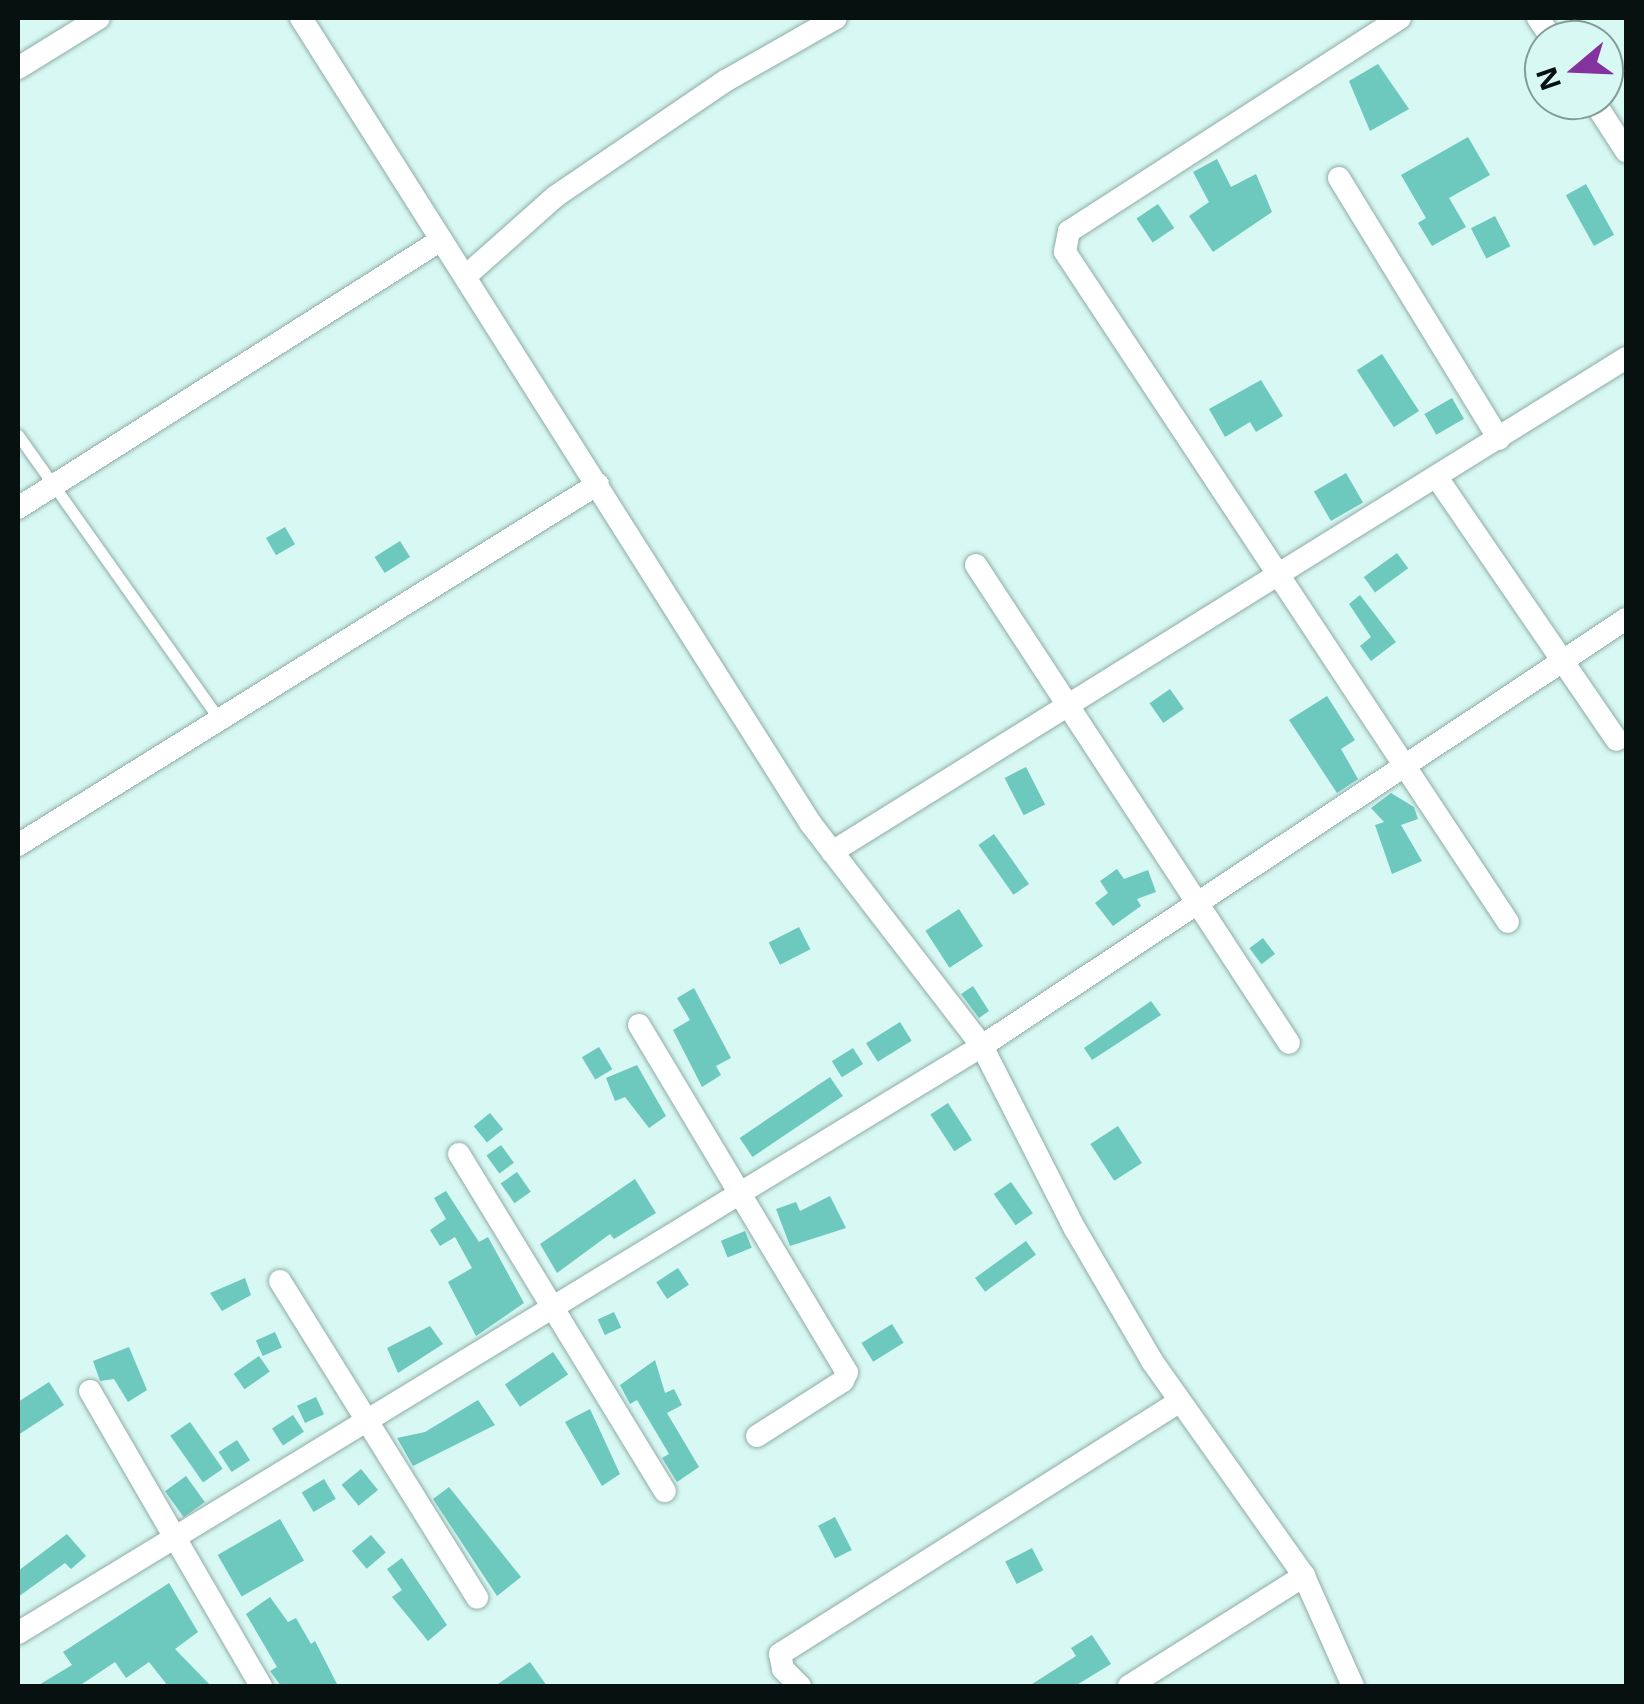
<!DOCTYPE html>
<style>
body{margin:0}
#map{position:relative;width:1644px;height:1704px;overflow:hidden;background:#d8f8f3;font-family:"Noto Sans",sans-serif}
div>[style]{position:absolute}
.building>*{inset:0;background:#6dc8bd;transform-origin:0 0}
.roads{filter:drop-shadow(0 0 2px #8eaca7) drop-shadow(0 0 2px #8eaca7)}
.service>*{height:11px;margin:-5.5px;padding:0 5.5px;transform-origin:5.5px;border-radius:5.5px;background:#fff}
.minor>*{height:22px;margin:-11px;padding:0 11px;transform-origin:11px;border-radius:11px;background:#fff}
span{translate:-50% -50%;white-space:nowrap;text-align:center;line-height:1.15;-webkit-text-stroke:8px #d8f8f3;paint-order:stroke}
.frame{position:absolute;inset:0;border:20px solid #071110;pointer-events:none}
.north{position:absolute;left:1524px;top:20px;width:100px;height:100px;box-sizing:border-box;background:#d8f8f3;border:2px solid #849c98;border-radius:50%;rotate:251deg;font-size:28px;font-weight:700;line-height:40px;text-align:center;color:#071110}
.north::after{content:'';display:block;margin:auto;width:35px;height:45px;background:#8532a1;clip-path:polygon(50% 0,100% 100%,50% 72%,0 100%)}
</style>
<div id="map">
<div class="building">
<div style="clip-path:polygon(1378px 64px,1409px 109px,1370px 131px,1349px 81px)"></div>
<div style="clip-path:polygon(1468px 137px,1490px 175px,1449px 198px,1466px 227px,1432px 246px,1418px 223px,1426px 218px,1401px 175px)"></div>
<div style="clip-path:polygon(1217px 159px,1231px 187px,1256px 174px,1272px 212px,1213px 252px,1189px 216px,1209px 202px,1193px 172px)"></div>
<div style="left:1586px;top:184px;width:58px;height:23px;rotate:61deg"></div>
<div style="left:1158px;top:204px;width:29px;height:26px;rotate:56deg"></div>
<div style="left:1495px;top:216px;width:34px;height:27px;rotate:63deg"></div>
<div style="left:1382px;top:354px;width:68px;height:30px;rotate:57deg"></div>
<div style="clip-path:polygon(1261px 380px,1283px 416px,1256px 432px,1250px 422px,1225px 437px,1209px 409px)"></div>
<div style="left:1452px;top:398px;width:24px;height:32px;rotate:60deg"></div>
<div style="left:1346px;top:473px;width:34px;height:37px;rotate:60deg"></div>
<div style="left:285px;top:527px;width:20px;height:22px;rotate:60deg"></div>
<div style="left:400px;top:541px;width:19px;height:30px;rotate:58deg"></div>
<div style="left:1397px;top:553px;width:19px;height:41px;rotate:54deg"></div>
<div style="clip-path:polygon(1360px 595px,1396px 642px,1371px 661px,1360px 646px,1371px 637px,1349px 604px)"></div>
<div style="left:1170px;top:689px;width:24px;height:25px;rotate:55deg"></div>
<div style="clip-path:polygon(1327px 696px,1355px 740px,1341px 749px,1358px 779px,1337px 793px,1289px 720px)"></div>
<div style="left:1026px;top:767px;width:42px;height:24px;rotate:63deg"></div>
<div style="clip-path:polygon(1391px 793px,1414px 807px,1418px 819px,1401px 825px,1422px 861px,1392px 874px,1375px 825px,1384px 822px,1371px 808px)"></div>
<div style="left:994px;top:834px;width:61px;height:19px;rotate:55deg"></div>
<div style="clip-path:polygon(1117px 869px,1124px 879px,1148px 870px,1156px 892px,1137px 899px,1141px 906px,1113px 926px,1095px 903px,1108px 893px,1100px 881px)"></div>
<div style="left:959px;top:909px;width:44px;height:40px;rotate:57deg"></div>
<div style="left:799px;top:927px;width:25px;height:34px;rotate:63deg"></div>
<div style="left:1263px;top:938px;width:20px;height:17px;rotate:53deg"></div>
<div style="clip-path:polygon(973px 986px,989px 1011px,979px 1018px,961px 994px)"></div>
<div style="clip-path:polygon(694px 988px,731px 1058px,716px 1066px,721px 1075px,702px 1087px,673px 1030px,690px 1020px,677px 998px)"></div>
<div style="clip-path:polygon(1151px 1001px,1161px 1015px,1092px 1060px,1084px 1048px)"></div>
<div style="left:900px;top:1022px;width:22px;height:40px;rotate:58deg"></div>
<div style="left:599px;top:1047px;width:26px;height:20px;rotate:59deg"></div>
<div style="left:853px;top:1048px;width:19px;height:25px;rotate:58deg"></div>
<div style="clip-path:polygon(637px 1065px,666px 1116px,649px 1128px,625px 1097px,615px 1101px,606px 1078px)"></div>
<div style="left:830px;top:1077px;width:23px;height:109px;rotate:56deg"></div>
<div style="left:948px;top:1103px;width:44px;height:21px;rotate:57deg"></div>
<div style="left:490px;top:1113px;width:21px;height:21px;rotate:51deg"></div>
<div style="left:1118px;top:1126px;width:44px;height:33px;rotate:57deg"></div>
<div style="left:501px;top:1145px;width:22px;height:18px;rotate:54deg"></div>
<div style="left:517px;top:1172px;width:24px;height:20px;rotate:55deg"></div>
<div style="clip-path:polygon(635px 1179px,656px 1213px,614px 1239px,610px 1234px,557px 1273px,540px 1244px)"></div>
<div style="left:1011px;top:1182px;width:38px;height:21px;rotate:55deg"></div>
<div style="clip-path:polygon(446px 1191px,479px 1242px,488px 1237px,524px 1303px,476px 1336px,448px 1282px,472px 1268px,455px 1237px,440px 1246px,430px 1230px,446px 1219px,434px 1198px)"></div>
<div style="clip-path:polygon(830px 1196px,846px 1228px,790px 1246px,776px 1209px,796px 1202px,800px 1211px)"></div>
<div style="left:745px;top:1231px;width:18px;height:26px;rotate:68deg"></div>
<div style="left:1026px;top:1241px;width:17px;height:63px;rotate:54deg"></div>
<div style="left:678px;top:1268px;width:20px;height:26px;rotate:57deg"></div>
<div style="clip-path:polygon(245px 1278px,251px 1295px,222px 1311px,210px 1293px)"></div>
<div style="left:614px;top:1312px;width:17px;height:18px;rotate:65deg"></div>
<div style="left:892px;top:1324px;width:22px;height:36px;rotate:58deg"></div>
<div style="clip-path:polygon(430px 1326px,443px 1344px,398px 1373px,387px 1348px)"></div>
<div style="left:275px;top:1332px;width:17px;height:21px;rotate:66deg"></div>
<div style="clip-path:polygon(129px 1347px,147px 1390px,128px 1402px,114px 1379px,100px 1381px,93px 1361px)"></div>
<div style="left:553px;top:1352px;width:27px;height:58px;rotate:56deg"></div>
<div style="left:259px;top:1356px;width:19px;height:31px;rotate:55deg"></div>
<div style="clip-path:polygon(655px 1360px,665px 1393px,674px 1389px,682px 1405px,667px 1413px,699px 1467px,677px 1482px,662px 1458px,669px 1454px,637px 1400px,630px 1404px,620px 1385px)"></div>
<div style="clip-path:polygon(49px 1382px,64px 1405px,18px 1435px,18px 1402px)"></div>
<div style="left:316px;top:1397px;width:19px;height:21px;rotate:65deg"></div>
<div style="clip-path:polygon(478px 1400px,495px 1425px,413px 1466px,397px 1438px,425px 1432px)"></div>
<div style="clip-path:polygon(590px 1409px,620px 1474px,602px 1486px,565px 1422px)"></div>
<div style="left:293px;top:1415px;width:20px;height:25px;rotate:57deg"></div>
<div style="left:190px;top:1422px;width:57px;height:24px;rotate:55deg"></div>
<div style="left:237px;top:1440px;width:24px;height:22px;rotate:57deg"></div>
<div style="left:361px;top:1469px;width:27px;height:25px;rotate:51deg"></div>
<div style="left:186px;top:1476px;width:32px;height:26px;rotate:54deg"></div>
<div style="left:324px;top:1479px;width:23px;height:26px;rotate:59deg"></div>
<div style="clip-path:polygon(449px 1487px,521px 1577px,497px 1596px,433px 1499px)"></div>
<div style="left:835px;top:1517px;width:37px;height:19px;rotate:63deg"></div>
<div style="left:280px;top:1519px;width:48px;height:72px;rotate:60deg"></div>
<div style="clip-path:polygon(67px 1534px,86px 1556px,71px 1569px,65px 1563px,18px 1597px,18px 1571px)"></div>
<div style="left:371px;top:1535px;width:23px;height:25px;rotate:50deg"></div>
<div style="left:1032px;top:1548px;width:25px;height:30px;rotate:63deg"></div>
<div style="clip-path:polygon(402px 1558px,447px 1625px,428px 1641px,392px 1597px,402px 1590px,387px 1569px)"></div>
<div style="clip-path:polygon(169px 1583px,198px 1632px,175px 1649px,211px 1686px,168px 1686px,149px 1662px,126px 1678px,115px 1662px,79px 1686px,37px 1686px,72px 1665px,63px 1652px)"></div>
<div style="clip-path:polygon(270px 1597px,288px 1622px,296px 1618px,311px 1644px,315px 1641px,338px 1686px,281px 1686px,270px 1671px,277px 1667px,246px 1614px)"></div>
<div style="clip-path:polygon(1092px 1635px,1111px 1664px,1075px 1686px,1029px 1686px,1076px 1656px,1071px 1648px)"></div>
<div style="clip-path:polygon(530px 1662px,547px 1686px,495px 1686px)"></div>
</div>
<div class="roads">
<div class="service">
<div style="left:18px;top:435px;width:348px;rotate:54.7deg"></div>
</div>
<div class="minor">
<div style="left:301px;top:18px;width:954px;rotate:57.68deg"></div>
<div style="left:811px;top:824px;width:280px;rotate:52.4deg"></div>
<div style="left:982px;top:1046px;width:205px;rotate:63.1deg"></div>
<div style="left:1075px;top:1229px;width:153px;rotate:59.7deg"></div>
<div style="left:1152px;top:1361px;width:263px;rotate:54.7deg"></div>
<div style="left:1304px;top:1576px;width:120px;rotate:66deg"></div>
<div style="left:1400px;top:18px;width:394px;rotate:147.2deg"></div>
<div style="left:1069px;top:231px;width:21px;rotate:101deg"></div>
<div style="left:1065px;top:252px;width:803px;rotate:56.53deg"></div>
<div style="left:1538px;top:18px;width:27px;rotate:56deg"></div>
<div style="left:18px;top:68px;width:95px;rotate:-31.7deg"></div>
<div style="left:1593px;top:100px;width:61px;rotate:57.1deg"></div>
<div style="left:1339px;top:178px;width:306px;rotate:58.5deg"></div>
<div style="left:467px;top:275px;width:119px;rotate:-41.6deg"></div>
<div style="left:556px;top:196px;width:207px;rotate:-34.2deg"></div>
<div style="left:727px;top:80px;width:125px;rotate:-29.6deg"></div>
<div style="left:1438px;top:479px;width:316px;rotate:55.6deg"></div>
<div style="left:18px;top:508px;width:501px;rotate:-32.36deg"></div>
<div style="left:976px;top:565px;width:571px;rotate:56.78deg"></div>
<div style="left:18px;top:845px;width:683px;rotate:-31.9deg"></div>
<div style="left:832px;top:852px;width:935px;rotate:-31.89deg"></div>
<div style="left:639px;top:1025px;width:405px;rotate:59.1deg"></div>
<div style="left:847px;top:1372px;width:10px;rotate:114deg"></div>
<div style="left:843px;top:1381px;width:102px;rotate:147.4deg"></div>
<div style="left:459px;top:1154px;width:395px;rotate:58.6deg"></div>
<div style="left:280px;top:1281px;width:373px;rotate:58.1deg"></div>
<div style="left:90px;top:1391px;width:341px;rotate:59.9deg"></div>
<div style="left:18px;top:1633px;width:1129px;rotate:-31.34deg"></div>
<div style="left:982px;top:1046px;width:773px;rotate:-33.55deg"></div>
<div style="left:800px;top:1686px;width:24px;rotate:-135deg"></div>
<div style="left:783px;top:1669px;width:15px;rotate:-101deg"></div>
<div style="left:780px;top:1654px;width:473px;rotate:-32.3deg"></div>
<div style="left:1129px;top:1686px;width:207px;rotate:-32.2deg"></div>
</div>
</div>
<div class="frame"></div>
<div class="north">N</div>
</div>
